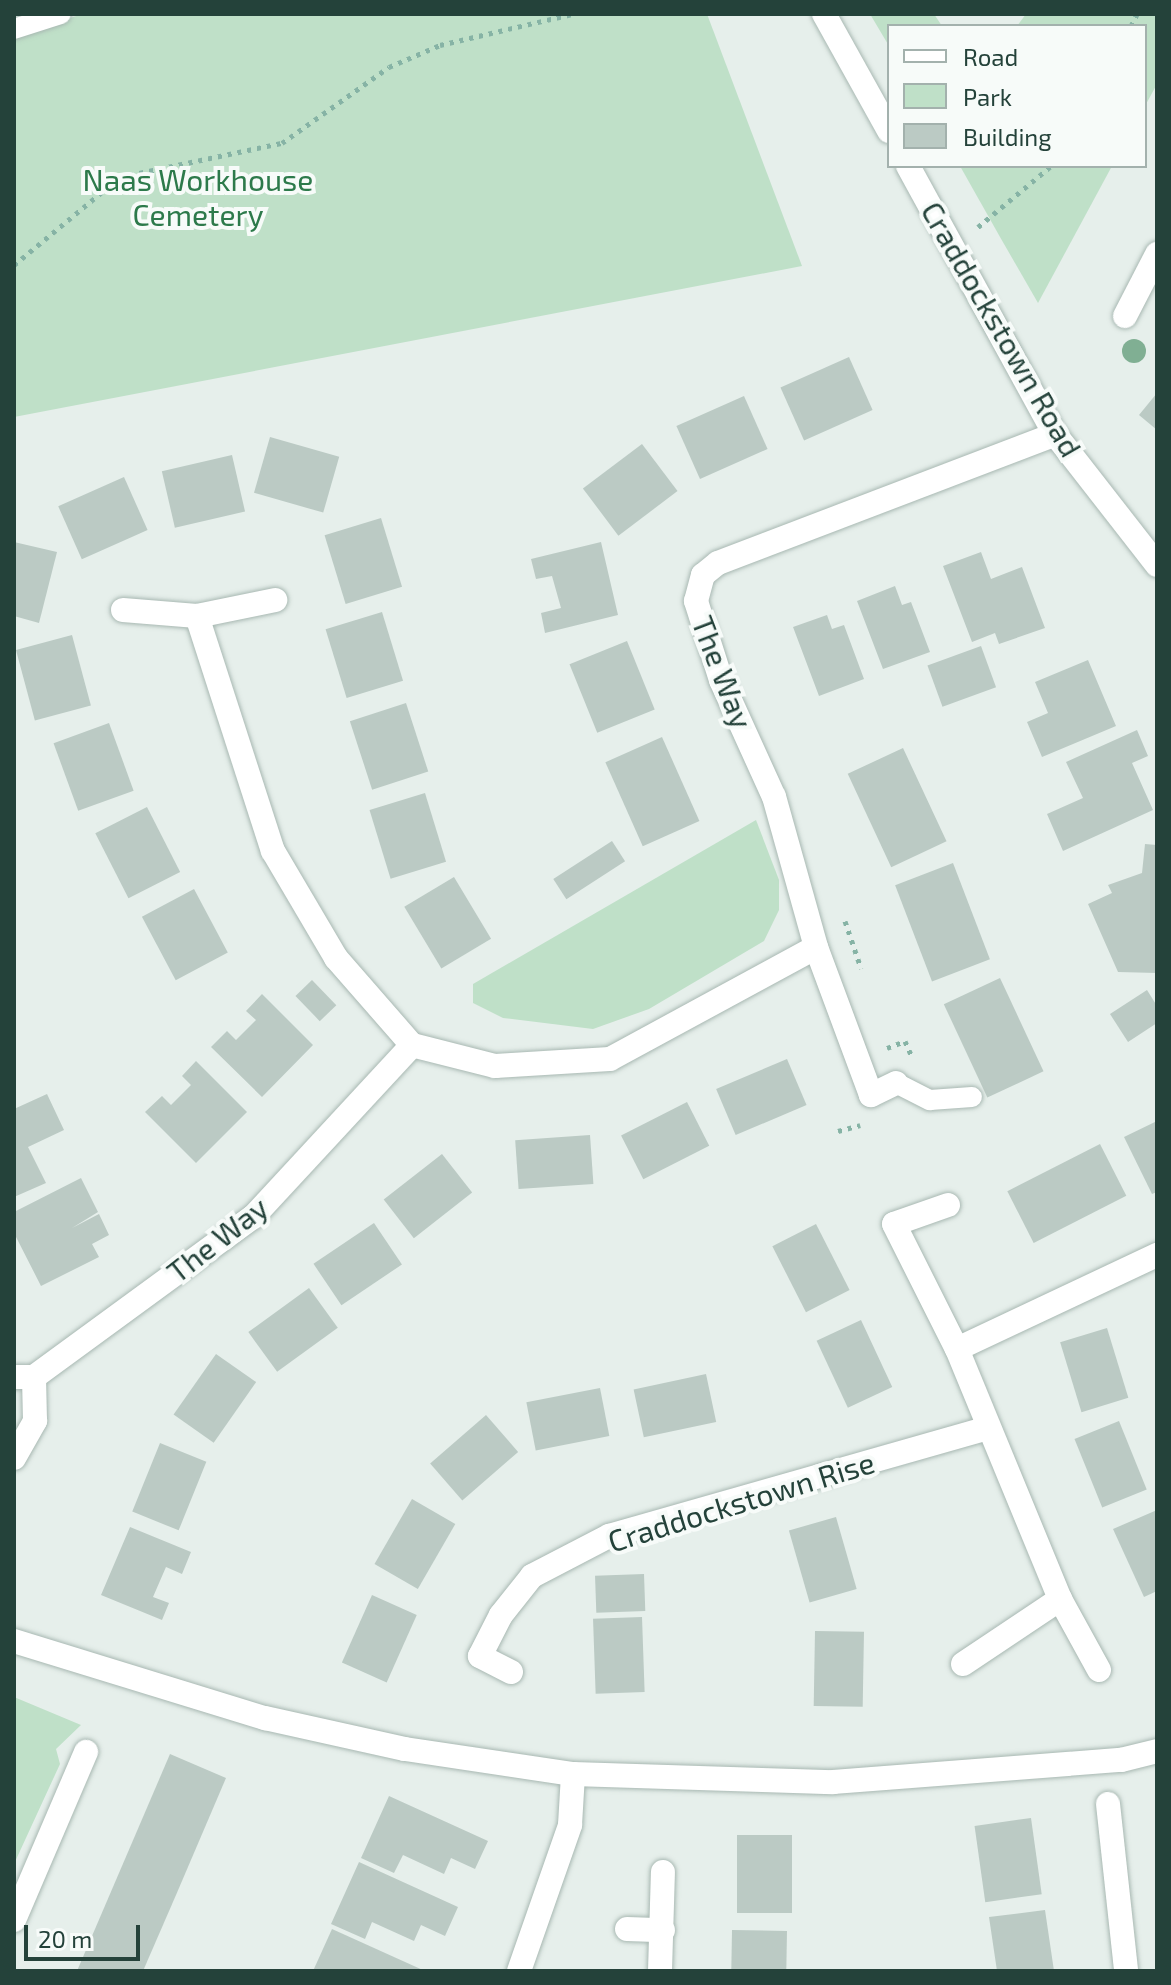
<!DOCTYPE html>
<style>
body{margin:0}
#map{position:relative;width:1171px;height:1985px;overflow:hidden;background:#e6efeb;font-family:"Exo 2",sans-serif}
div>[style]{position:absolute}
.green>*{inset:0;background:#bfe0c8}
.building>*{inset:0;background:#bbcac4;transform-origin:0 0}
.path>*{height:5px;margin-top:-2.5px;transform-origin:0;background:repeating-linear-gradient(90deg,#86b3a5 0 4px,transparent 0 10px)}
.roads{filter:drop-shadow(0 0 2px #a8b8b2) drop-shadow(0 0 2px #a8b8b2)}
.lane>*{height:20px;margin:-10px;padding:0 10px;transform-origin:10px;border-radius:10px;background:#fff}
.street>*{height:24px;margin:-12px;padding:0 12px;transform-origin:12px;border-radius:12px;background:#fff}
.secondary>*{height:24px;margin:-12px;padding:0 12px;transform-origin:12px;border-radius:12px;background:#fff}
.trees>*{width:24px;height:24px;margin:-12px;border-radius:50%;background:#80af93}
span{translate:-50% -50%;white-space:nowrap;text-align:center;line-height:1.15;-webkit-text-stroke:8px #f7fbf9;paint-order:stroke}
.park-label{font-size:30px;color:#2d7a4b}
.street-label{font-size:30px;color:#24423a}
.frame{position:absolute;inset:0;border:16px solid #24423a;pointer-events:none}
.legend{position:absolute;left:887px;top:24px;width:260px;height:144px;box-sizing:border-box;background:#f7fbf9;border:2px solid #a3b1ad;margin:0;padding:10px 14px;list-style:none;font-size:24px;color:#24423a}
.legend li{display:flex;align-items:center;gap:16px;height:40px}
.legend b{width:40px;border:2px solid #a3b1ad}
.scale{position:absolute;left:24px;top:1925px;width:116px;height:36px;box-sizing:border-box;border:4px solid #24423a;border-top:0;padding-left:10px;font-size:24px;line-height:28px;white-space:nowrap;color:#24423a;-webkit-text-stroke:6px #f7fbf9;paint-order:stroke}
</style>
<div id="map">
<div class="green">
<div style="clip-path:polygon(82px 14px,707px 14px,802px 266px,14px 417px,14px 37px)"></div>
<div style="clip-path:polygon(870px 14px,934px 14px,942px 26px,889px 26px,889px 46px)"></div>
<div style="clip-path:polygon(1026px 14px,1157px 14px,1157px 84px,1145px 106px,1145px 26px,1017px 26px)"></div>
<div style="clip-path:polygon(960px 166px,1112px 166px,1038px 303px,1000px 237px)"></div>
<div style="clip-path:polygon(756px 820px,779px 880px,779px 910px,764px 941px,649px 1009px,593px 1029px,503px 1018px,473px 1003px,473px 984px)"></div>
<div style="clip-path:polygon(14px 1697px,81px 1725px,56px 1749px,60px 1764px,14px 1864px)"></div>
</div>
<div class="building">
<div style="left:849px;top:357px;width:58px;height:75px;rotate:66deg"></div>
<div style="clip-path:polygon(1157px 393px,1157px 430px,1139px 415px)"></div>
<div style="left:744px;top:396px;width:58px;height:74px;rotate:66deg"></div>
<div style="left:270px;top:437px;width:72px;height:58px;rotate:16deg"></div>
<div style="left:642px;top:444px;width:59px;height:74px;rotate:53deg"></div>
<div style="left:232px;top:455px;width:58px;height:72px;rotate:77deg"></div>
<div style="left:124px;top:477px;width:58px;height:72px;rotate:66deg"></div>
<div style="left:381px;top:518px;width:72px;height:59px;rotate:73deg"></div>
<div style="clip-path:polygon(14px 542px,57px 552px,39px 623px,14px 616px)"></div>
<div style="clip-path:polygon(601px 542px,618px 615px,545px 633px,541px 613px,561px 608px,552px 576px,536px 579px,531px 559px)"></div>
<div style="clip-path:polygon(981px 552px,991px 579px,1022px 567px,1045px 628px,999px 644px,995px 633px,972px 642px,943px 566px)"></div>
<div style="clip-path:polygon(895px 586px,902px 605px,911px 602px,930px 652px,883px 669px,857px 601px)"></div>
<div style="left:382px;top:612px;width:72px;height:59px;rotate:73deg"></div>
<div style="clip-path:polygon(827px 615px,832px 629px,844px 625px,864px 679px,819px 696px,793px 627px)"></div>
<div style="left:72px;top:635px;width:73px;height:58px;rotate:75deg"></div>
<div style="left:627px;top:641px;width:74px;height:62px;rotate:68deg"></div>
<div style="left:981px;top:646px;width:44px;height:57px;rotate:70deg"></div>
<div style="clip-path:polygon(1088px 660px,1116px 726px,1042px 757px,1027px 722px,1048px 713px,1035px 682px)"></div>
<div style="left:406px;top:703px;width:72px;height:59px;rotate:72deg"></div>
<div style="left:109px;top:723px;width:72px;height:59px;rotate:70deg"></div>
<div style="clip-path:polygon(1137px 730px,1148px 756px,1132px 763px,1153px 810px,1063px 851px,1047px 814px,1083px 798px,1066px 762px)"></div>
<div style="left:662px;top:737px;width:92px;height:62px;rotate:66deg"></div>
<div style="left:903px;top:748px;width:103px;height:61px;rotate:65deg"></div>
<div style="left:425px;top:793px;width:72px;height:58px;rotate:73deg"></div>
<div style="left:147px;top:807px;width:73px;height:58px;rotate:63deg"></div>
<div style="left:612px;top:841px;width:24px;height:70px;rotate:57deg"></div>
<div style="clip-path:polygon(1145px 844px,1157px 845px,1157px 973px,1118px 972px,1088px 904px,1112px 893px,1108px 885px,1142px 873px)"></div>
<div style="left:953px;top:863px;width:103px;height:62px;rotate:69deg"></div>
<div style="left:454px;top:877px;width:72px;height:58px;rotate:59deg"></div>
<div style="left:194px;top:889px;width:72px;height:59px;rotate:62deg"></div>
<div style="left:1000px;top:978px;width:103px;height:62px;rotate:65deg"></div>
<div style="left:312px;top:980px;width:35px;height:23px;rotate:46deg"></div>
<div style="clip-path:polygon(1147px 990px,1157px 1006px,1157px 1023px,1128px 1042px,1110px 1014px)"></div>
<div style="clip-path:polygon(262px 994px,313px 1045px,262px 1097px,211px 1047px,227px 1031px,236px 1040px,256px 1020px,246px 1011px)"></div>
<div style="left:787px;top:1059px;width:50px;height:77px;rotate:67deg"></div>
<div style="clip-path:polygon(196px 1061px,247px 1112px,196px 1163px,145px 1112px,162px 1096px,171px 1105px,191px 1085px,182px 1076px)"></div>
<div style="clip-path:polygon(47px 1094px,64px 1130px,28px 1147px,46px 1183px,14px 1197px,14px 1109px)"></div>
<div style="left:687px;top:1102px;width:49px;height:74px;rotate:63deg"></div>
<div style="clip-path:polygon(1157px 1121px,1157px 1192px,1152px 1194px,1124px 1137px)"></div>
<div style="left:590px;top:1135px;width:49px;height:75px;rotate:86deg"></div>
<div style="left:1100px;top:1144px;width:58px;height:104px;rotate:63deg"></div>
<div style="left:442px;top:1154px;width:49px;height:74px;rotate:52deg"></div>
<div style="clip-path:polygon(81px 1178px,98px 1212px,72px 1228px,99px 1214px,109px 1235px,92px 1244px,99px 1257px,41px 1286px,14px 1233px,14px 1212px)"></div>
<div style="left:374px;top:1223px;width:50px;height:73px;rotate:56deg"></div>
<div style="left:816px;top:1224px;width:74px;height:49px;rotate:63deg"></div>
<div style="left:309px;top:1288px;width:49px;height:75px;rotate:54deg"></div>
<div style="left:861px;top:1320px;width:74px;height:49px;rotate:65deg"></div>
<div style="left:1107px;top:1328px;width:73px;height:49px;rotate:73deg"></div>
<div style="left:216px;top:1354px;width:49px;height:74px;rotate:35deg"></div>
<div style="left:706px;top:1374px;width:49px;height:74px;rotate:78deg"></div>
<div style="left:600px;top:1388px;width:49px;height:75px;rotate:79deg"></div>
<div style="left:486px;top:1415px;width:49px;height:74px;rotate:49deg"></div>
<div style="left:1119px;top:1421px;width:74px;height:48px;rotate:68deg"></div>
<div style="left:160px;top:1443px;width:50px;height:74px;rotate:22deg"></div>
<div style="left:412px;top:1499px;width:50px;height:75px;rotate:30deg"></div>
<div style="clip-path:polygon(1157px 1510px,1157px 1591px,1144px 1597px,1113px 1529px)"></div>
<div style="left:836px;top:1517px;width:75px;height:49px;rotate:74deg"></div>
<div style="clip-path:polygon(130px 1527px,191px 1552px,182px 1574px,166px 1567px,153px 1597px,169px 1603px,162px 1620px,101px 1595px)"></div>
<div style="left:644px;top:1574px;width:37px;height:49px;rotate:88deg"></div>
<div style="left:372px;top:1595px;width:49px;height:74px;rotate:24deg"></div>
<div style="left:642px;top:1617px;width:75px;height:49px;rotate:88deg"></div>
<div style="left:815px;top:1631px;width:49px;height:75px;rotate:1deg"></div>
<div style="clip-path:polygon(170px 1754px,226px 1778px,176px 1895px,143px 1971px,77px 1971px)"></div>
<div style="clip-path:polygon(389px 1796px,488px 1841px,475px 1869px,451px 1858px,444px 1874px,403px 1855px,394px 1873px,361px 1858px)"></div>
<div style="left:1031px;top:1818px;width:77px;height:57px;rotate:82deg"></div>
<div style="left:792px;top:1835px;width:78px;height:55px;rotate:90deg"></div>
<div style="clip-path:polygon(359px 1862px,458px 1907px,445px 1936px,421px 1925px,414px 1941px,372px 1922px,365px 1939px,331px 1924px)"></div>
<div style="clip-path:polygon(1045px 1910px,1054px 1971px,997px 1971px,989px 1917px)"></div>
<div style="clip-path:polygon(332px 1929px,425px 1971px,313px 1971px)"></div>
<div style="left:732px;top:1930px;width:55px;height:41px;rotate:1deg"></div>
</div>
<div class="path">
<div style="left:1131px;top:26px;width:13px;rotate:-63deg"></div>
<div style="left:978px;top:227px;width:95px;rotate:-39.9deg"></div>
<div style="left:14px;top:265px;width:138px;rotate:-39.7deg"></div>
<div style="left:120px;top:177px;width:166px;rotate:-11.9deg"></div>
<div style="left:282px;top:143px;width:131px;rotate:-35.4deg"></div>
<div style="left:389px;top:67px;width:56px;rotate:-23.3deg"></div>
<div style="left:440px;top:45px;width:136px;rotate:-13.2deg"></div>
<div style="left:845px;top:921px;width:50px;rotate:71.2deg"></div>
<div style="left:887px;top:1048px;width:19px;rotate:-21deg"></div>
<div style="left:905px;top:1041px;width:17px;rotate:66deg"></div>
<div style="left:838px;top:1131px;width:23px;rotate:-15deg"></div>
</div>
<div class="roads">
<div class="lane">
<div style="left:14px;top:29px;width:49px;rotate:-17.7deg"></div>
<div style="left:896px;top:1083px;width:38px;rotate:27deg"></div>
<div style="left:930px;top:1100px;width:42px;rotate:-4.1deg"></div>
</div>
<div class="street">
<div style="left:1125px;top:316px;width:70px;rotate:-62.7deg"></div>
<div style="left:123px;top:610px;width:74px;rotate:4.6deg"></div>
<div style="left:197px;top:616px;width:80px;rotate:-11.6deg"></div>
<div style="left:197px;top:616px;width:247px;rotate:72.1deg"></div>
<div style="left:273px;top:851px;width:124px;rotate:59.5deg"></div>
<div style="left:336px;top:958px;width:116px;rotate:48.9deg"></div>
<div style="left:412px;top:1045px;width:86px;rotate:14.2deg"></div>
<div style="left:495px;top:1066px;width:115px;rotate:-3.5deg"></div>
<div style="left:610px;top:1059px;width:234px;rotate:-28.5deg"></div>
<div style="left:896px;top:1083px;width:28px;rotate:154deg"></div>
<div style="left:871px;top:1095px;width:158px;rotate:-110.4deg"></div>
<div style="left:816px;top:947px;width:156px;rotate:-105.6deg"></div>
<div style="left:774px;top:797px;width:128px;rotate:-114.4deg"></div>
<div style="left:721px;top:680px;width:83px;rotate:-107.6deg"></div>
<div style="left:696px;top:601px;width:27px;rotate:-75deg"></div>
<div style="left:703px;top:575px;width:19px;rotate:-39deg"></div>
<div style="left:718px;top:563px;width:361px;rotate:-20.9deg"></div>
<div style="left:948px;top:1205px;width:57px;rotate:160.6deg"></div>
<div style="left:894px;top:1224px;width:140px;rotate:63.3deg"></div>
<div style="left:957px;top:1349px;width:221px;rotate:-25.2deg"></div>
<div style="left:957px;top:1349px;width:270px;rotate:67.6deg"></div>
<div style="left:1060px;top:1599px;width:81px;rotate:61.2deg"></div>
<div style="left:14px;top:1377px;width:20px"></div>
<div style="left:34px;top:1377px;width:271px;rotate:-36.2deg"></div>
<div style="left:253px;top:1217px;width:234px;rotate:-47.2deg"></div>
<div style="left:14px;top:1458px;width:43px;rotate:-60.4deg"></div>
<div style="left:35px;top:1421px;width:44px;rotate:-91.3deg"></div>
<div style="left:963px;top:1664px;width:117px;rotate:-33.8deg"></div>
<div style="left:511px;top:1672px;width:35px;rotate:-153deg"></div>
<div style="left:480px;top:1656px;width:46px;rotate:-62.9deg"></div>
<div style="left:501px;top:1615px;width:50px;rotate:-51.5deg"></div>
<div style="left:532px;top:1576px;width:87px;rotate:-27.5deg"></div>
<div style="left:609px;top:1536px;width:394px;rotate:-15.9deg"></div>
<div style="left:1108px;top:1804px;width:168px;rotate:83.8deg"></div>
<div style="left:14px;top:1920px;width:183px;rotate:-66.8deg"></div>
<div style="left:627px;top:1929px;width:36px;rotate:2deg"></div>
<div style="left:519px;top:1971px;width:155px;rotate:-70.7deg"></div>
<div style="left:570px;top:1825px;width:51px;rotate:-86.6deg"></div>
<div style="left:660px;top:1971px;width:99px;rotate:-88.3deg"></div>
</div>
<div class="secondary">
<div style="left:824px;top:14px;width:134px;rotate:60.9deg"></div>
<div style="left:908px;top:166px;width:306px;rotate:61.3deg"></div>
<div style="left:1055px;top:434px;width:166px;rotate:52.1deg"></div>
<div style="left:14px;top:1641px;width:263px;rotate:17.1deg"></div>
<div style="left:265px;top:1718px;width:143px;rotate:12.5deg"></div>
<div style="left:405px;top:1749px;width:170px;rotate:8.5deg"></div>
<div style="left:573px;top:1774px;width:260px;rotate:1.8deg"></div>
<div style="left:833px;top:1782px;width:289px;rotate:-4.4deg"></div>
<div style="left:1121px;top:1760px;width:37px;rotate:-14deg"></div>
</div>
</div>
<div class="trees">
<div style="left:1134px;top:351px"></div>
</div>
<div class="park-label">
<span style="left:198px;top:196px">Naas Workhouse<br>Cemetery</span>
</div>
<div class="street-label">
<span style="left:1002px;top:329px;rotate:60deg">Craddockstown Road</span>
<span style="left:723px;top:672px;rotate:69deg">The Way</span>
<span style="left:217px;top:1239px;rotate:-38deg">The Way</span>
<span style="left:741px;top:1501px;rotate:-17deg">Craddockstown Rise</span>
</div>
<div class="frame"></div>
<ul class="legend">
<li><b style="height:10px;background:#fff"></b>Road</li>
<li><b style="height:22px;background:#bfe0c8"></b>Park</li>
<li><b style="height:22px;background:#bbcac4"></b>Building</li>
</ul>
<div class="scale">20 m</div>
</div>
